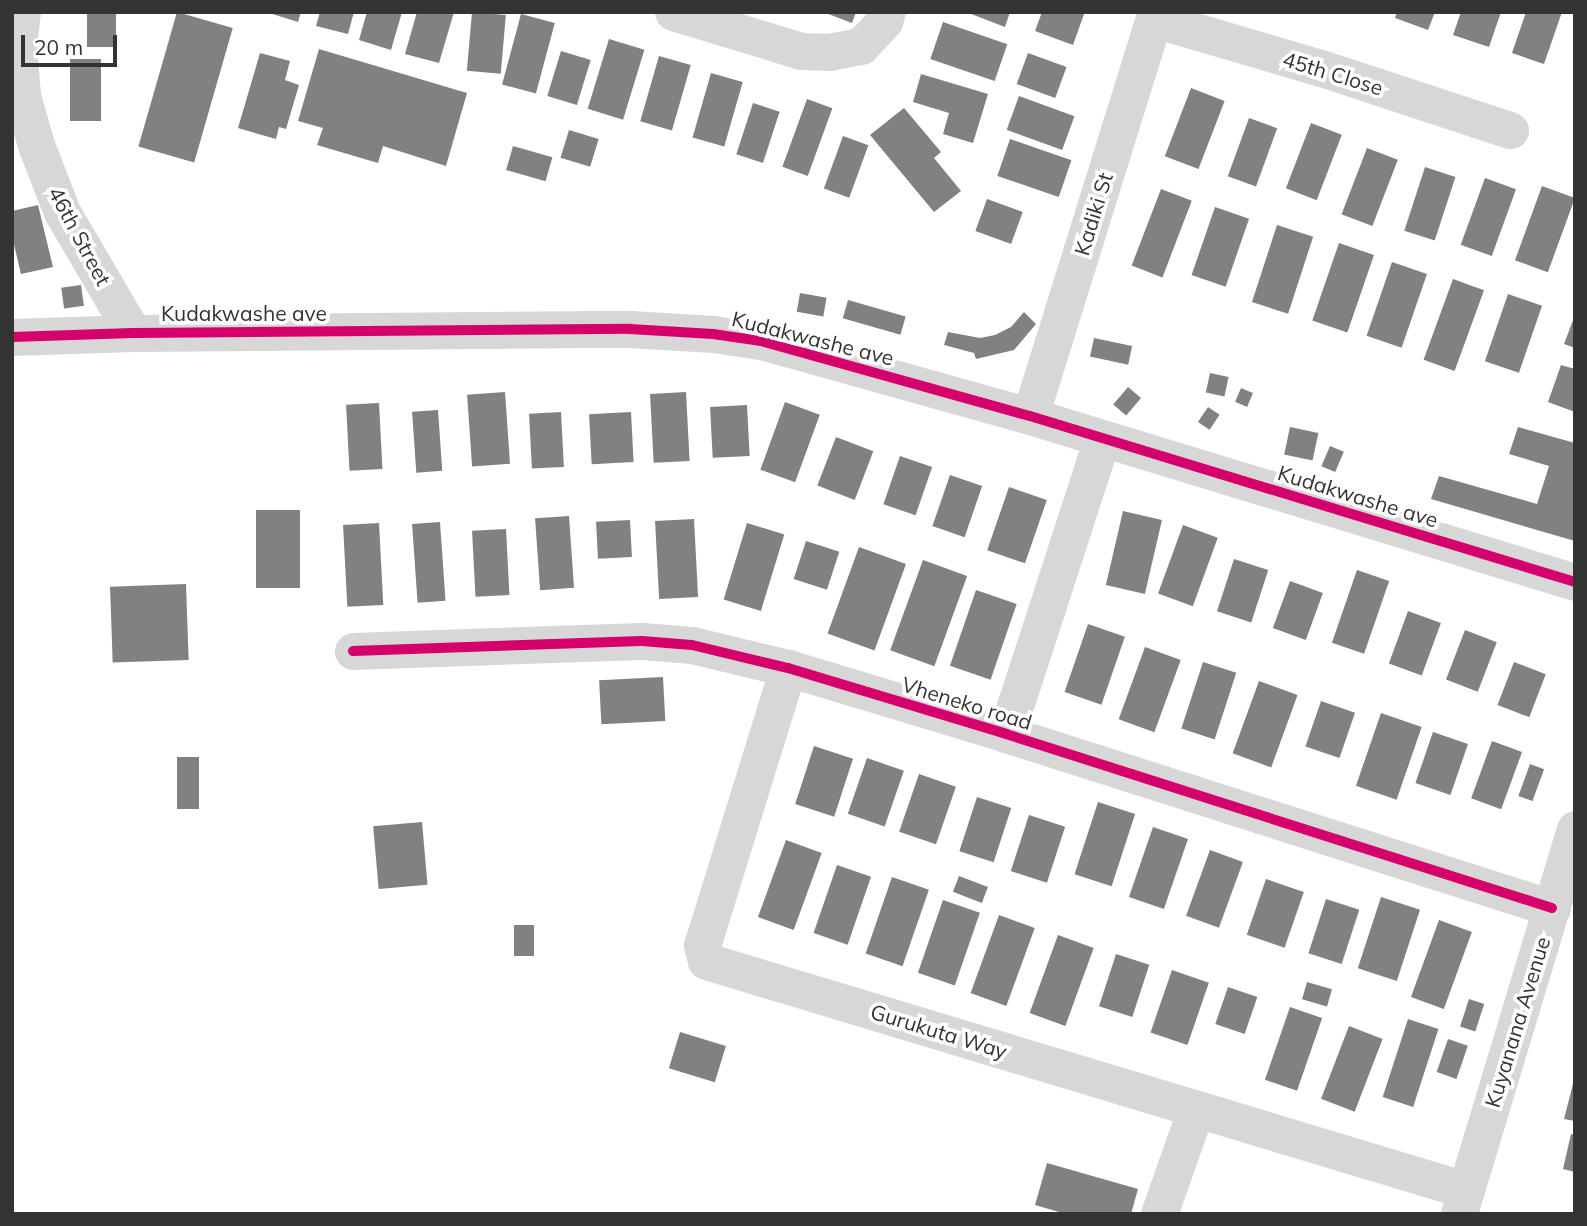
<!DOCTYPE html>
<style>
body{margin:0}
#map{position:relative;width:1587px;height:1226px;overflow:hidden;background:#fff;font-family:Mulish,sans-serif}
div>[style]{position:absolute}
.building>*{inset:0;background:#818181;transform-origin:0 0}
.minor>*{height:37px;margin:-18.5px;padding:0 18.5px;transform-origin:18.5px;border-radius:18.5px;background:#d7d7d7}
.cycleway>*{height:10px;margin:-5px;padding:0 5px;transform-origin:5px;border-radius:5px;background:#d6006c}
span{translate:-50% -50%;white-space:nowrap;text-align:center;line-height:1.15;-webkit-text-stroke:7px #fff;paint-order:stroke}
.street-label{font-size:21px;color:#333}
.frame{position:absolute;inset:0;border:14px solid #333;pointer-events:none}
.scale{position:absolute;left:21px;top:35px;width:96px;height:32px;box-sizing:border-box;border:4px solid #333;border-top:0;padding-left:9px;font-size:21px;line-height:24px;white-space:nowrap;color:#333;-webkit-text-stroke:5px #fff;paint-order:stroke}
</style>
<div id="map">
<div class="building">
<div style="left:87px;top:12px;width:29px;height:35px"></div>
<div style="left:177px;top:12px;width:58px;height:140px;rotate:16deg"></div>
<div style="clip-path:polygon(266px 12px,301px 12px,298px 22px)"></div>
<div style="clip-path:polygon(320px 12px,354px 12px,348px 34px,316px 26px)"></div>
<div style="clip-path:polygon(367px 12px,402px 12px,391px 50px,359px 40px)"></div>
<div style="clip-path:polygon(417px 12px,454px 12px,439px 63px,405px 54px)"></div>
<div style="left:472px;top:12px;width:34px;height:59px;rotate:5deg"></div>
<div style="clip-path:polygon(823px 12px,856px 12px,852px 23px)"></div>
<div style="clip-path:polygon(966px 12px,1010px 12px,1005px 27px)"></div>
<div style="clip-path:polygon(1042px 12px,1084px 14px,1073px 45px,1035px 31px)"></div>
<div style="clip-path:polygon(1397px 12px,1435px 12px,1428px 30px,1395px 18px)"></div>
<div style="clip-path:polygon(1461px 12px,1501px 12px,1489px 47px,1453px 35px)"></div>
<div style="clip-path:polygon(1526px 12px,1562px 12px,1544px 64px,1512px 53px)"></div>
<div style="left:521px;top:14px;width:35px;height:73px;rotate:15deg"></div>
<div style="left:943px;top:22px;width:68px;height:39px;rotate:19deg"></div>
<div style="left:609px;top:39px;width:37px;height:73px;rotate:17deg"></div>
<div style="clip-path:polygon(319px 49px,467px 93px,446px 166px,383px 146px,378px 163px,317px 145px,323px 128px,298px 121px)"></div>
<div style="left:561px;top:51px;width:31px;height:47px;rotate:17deg"></div>
<div style="clip-path:polygon(260px 53px,290px 61px,285px 80px,299px 85px,286px 129px,279px 127px,276px 139px,238px 128px)"></div>
<div style="left:1028px;top:53px;width:41px;height:33px;rotate:20deg"></div>
<div style="left:659px;top:56px;width:33px;height:68px;rotate:16deg"></div>
<div style="left:70px;top:59px;width:31px;height:62px"></div>
<div style="left:711px;top:73px;width:33px;height:67px;rotate:16deg"></div>
<div style="clip-path:polygon(921px 74px,988px 94px,973px 143px,943px 134px,949px 113px,913px 102px)"></div>
<div style="left:1191px;top:88px;width:36px;height:73px;rotate:21deg"></div>
<div style="left:1019px;top:96px;width:59px;height:36px;rotate:20deg"></div>
<div style="left:807px;top:99px;width:27px;height:72px;rotate:20deg"></div>
<div style="left:753px;top:103px;width:28px;height:54px;rotate:18deg"></div>
<div style="clip-path:polygon(904px 108px,941px 152px,934px 158px,961px 191px,934px 212px,870px 135px)"></div>
<div style="left:1249px;top:118px;width:30px;height:62px;rotate:20deg"></div>
<div style="left:1311px;top:123px;width:33px;height:70px;rotate:21deg"></div>
<div style="left:569px;top:130px;width:31px;height:29px;rotate:17deg"></div>
<div style="left:843px;top:136px;width:27px;height:56px;rotate:20deg"></div>
<div style="left:1010px;top:139px;width:65px;height:39px;rotate:19deg"></div>
<div style="left:513px;top:146px;width:41px;height:25px;rotate:16deg"></div>
<div style="left:1367px;top:148px;width:33px;height:71px;rotate:21deg"></div>
<div style="left:1425px;top:167px;width:32px;height:67px;rotate:18deg"></div>
<div style="left:1485px;top:178px;width:33px;height:71px;rotate:20deg"></div>
<div style="left:1542px;top:186px;width:35px;height:79px;rotate:20deg"></div>
<div style="left:1161px;top:189px;width:33px;height:82px;rotate:21deg"></div>
<div style="left:987px;top:199px;width:38px;height:34px;rotate:20deg"></div>
<div style="clip-path:polygon(38px 205px,53px 267px,21px 274px,12px 236px,12px 211px)"></div>
<div style="left:1215px;top:207px;width:36px;height:72px;rotate:19deg"></div>
<div style="left:1277px;top:225px;width:38px;height:81px;rotate:18deg"></div>
<div style="left:1339px;top:243px;width:37px;height:82px;rotate:19deg"></div>
<div style="left:1392px;top:262px;width:37px;height:78px;rotate:19deg"></div>
<div style="left:1453px;top:279px;width:33px;height:86px;rotate:20deg"></div>
<div style="left:81px;top:285px;width:21px;height:20px;rotate:82deg"></div>
<div style="left:800px;top:293px;width:27px;height:19px;rotate:10deg"></div>
<div style="left:1508px;top:294px;width:36px;height:71px;rotate:19deg"></div>
<div style="left:848px;top:300px;width:60px;height:19px;rotate:16deg"></div>
<div style="clip-path:polygon(1024px 312px,1036px 324px,1014px 350px,976px 359px,974px 353px,944px 345px,948px 332px,980px 338px,995px 335px,1011px 327px)"></div>
<div style="clip-path:polygon(1575px 315px,1575px 348px,1564px 344px)"></div>
<div style="left:1094px;top:338px;width:39px;height:19px;rotate:12deg"></div>
<div style="clip-path:polygon(1561px 365px,1575px 369px,1575px 412px,1548px 402px)"></div>
<div style="left:1210px;top:373px;width:19px;height:20px;rotate:12deg"></div>
<div style="left:1128px;top:387px;width:17px;height:23px;rotate:40deg"></div>
<div style="left:1241px;top:388px;width:13px;height:15px;rotate:23deg"></div>
<div style="left:505px;top:392px;width:72px;height:38px;rotate:86deg"></div>
<div style="left:686px;top:392px;width:69px;height:36px;rotate:87deg"></div>
<div style="left:785px;top:402px;width:37px;height:72px;rotate:20deg"></div>
<div style="left:379px;top:403px;width:66px;height:33px;rotate:87deg"></div>
<div style="left:747px;top:405px;width:51px;height:37px;rotate:87deg"></div>
<div style="left:1208px;top:407px;width:14px;height:18px;rotate:34deg"></div>
<div style="left:438px;top:410px;width:61px;height:26px;rotate:86deg"></div>
<div style="left:561px;top:412px;width:55px;height:32px;rotate:87deg"></div>
<div style="left:631px;top:412px;width:50px;height:42px;rotate:87deg"></div>
<div style="left:1290px;top:427px;width:29px;height:28px;rotate:12deg"></div>
<div style="clip-path:polygon(1518px 427px,1575px 443px,1575px 541px,1431px 499px,1439px 476px,1537px 504px,1549px 466px,1509px 454px)"></div>
<div style="left:836px;top:437px;width:40px;height:52px;rotate:21deg"></div>
<div style="left:1330px;top:446px;width:15px;height:22px;rotate:23deg"></div>
<div style="left:900px;top:456px;width:34px;height:51px;rotate:19deg"></div>
<div style="left:950px;top:475px;width:34px;height:54px;rotate:19deg"></div>
<div style="left:1009px;top:487px;width:40px;height:67px;rotate:19deg"></div>
<div style="left:256px;top:510px;width:44px;height:78px"></div>
<div style="left:1123px;top:511px;width:40px;height:76px;rotate:13deg"></div>
<div style="left:569px;top:516px;width:72px;height:34px;rotate:86deg"></div>
<div style="left:694px;top:519px;width:78px;height:39px;rotate:87deg"></div>
<div style="left:630px;top:520px;width:37px;height:34px;rotate:87deg"></div>
<div style="left:440px;top:522px;width:79px;height:28px;rotate:86deg"></div>
<div style="left:379px;top:523px;width:82px;height:36px;rotate:87deg"></div>
<div style="left:747px;top:523px;width:39px;height:80px;rotate:17deg"></div>
<div style="left:1183px;top:525px;width:37px;height:73px;rotate:20deg"></div>
<div style="left:506px;top:529px;width:66px;height:34px;rotate:87deg"></div>
<div style="left:806px;top:541px;width:35px;height:40px;rotate:18deg"></div>
<div style="left:859px;top:547px;width:50px;height:92px;rotate:20deg"></div>
<div style="left:1234px;top:559px;width:36px;height:55px;rotate:18deg"></div>
<div style="left:923px;top:560px;width:47px;height:96px;rotate:20deg"></div>
<div style="left:1357px;top:570px;width:34px;height:77px;rotate:19deg"></div>
<div style="left:1290px;top:581px;width:35px;height:50px;rotate:20deg"></div>
<div style="left:186px;top:584px;width:76px;height:76px;rotate:88deg"></div>
<div style="left:976px;top:590px;width:43px;height:80px;rotate:19deg"></div>
<div style="left:1408px;top:611px;width:35px;height:56px;rotate:20deg"></div>
<div style="left:1088px;top:624px;width:39px;height:72px;rotate:19deg"></div>
<div style="left:1465px;top:630px;width:34px;height:53px;rotate:21deg"></div>
<div style="left:1145px;top:647px;width:38px;height:77px;rotate:20deg"></div>
<div style="left:1203px;top:662px;width:35px;height:70px;rotate:18deg"></div>
<div style="left:1514px;top:662px;width:34px;height:46px;rotate:21deg"></div>
<div style="left:663px;top:677px;width:44px;height:64px;rotate:87deg"></div>
<div style="left:1259px;top:681px;width:41px;height:77px;rotate:20deg"></div>
<div style="left:1321px;top:701px;width:36px;height:48px;rotate:19deg"></div>
<div style="left:1381px;top:713px;width:43px;height:77px;rotate:19deg"></div>
<div style="left:1433px;top:732px;width:37px;height:54px;rotate:19deg"></div>
<div style="left:1492px;top:741px;width:32px;height:61px;rotate:20deg"></div>
<div style="left:814px;top:746px;width:41px;height:61px;rotate:18deg"></div>
<div style="left:177px;top:757px;width:22px;height:52px"></div>
<div style="left:867px;top:758px;width:39px;height:59px;rotate:19deg"></div>
<div style="left:1530px;top:764px;width:15px;height:34px;rotate:20deg"></div>
<div style="left:919px;top:774px;width:39px;height:61px;rotate:19deg"></div>
<div style="left:977px;top:797px;width:36px;height:57px;rotate:18deg"></div>
<div style="left:1098px;top:802px;width:39px;height:76px;rotate:18deg"></div>
<div style="left:1029px;top:815px;width:38px;height:59px;rotate:18deg"></div>
<div style="left:422px;top:822px;width:63px;height:49px;rotate:85deg"></div>
<div style="left:1153px;top:827px;width:37px;height:74px;rotate:19deg"></div>
<div style="left:786px;top:840px;width:38px;height:82px;rotate:20deg"></div>
<div style="left:1210px;top:850px;width:35px;height:70px;rotate:20deg"></div>
<div style="left:837px;top:865px;width:36px;height:72px;rotate:19deg"></div>
<div style="left:959px;top:876px;width:31px;height:17px;rotate:21deg"></div>
<div style="left:892px;top:877px;width:39px;height:81px;rotate:19deg"></div>
<div style="left:1266px;top:879px;width:40px;height:59px;rotate:19deg"></div>
<div style="left:1381px;top:897px;width:41px;height:75px;rotate:18deg"></div>
<div style="left:1326px;top:899px;width:35px;height:57px;rotate:18deg"></div>
<div style="left:943px;top:900px;width:39px;height:77px;rotate:19deg"></div>
<div style="left:999px;top:915px;width:38px;height:83px;rotate:20deg"></div>
<div style="left:1439px;top:920px;width:35px;height:82px;rotate:20deg"></div>
<div style="left:514px;top:925px;width:20px;height:31px"></div>
<div style="left:1058px;top:935px;width:38px;height:83px;rotate:20deg"></div>
<div style="left:1116px;top:954px;width:35px;height:55px;rotate:18deg"></div>
<div style="left:1172px;top:970px;width:39px;height:66px;rotate:19deg"></div>
<div style="left:1307px;top:982px;width:26px;height:18px;rotate:16deg"></div>
<div style="left:1228px;top:987px;width:31px;height:39px;rotate:19deg"></div>
<div style="left:1469px;top:999px;width:16px;height:29px;rotate:18deg"></div>
<div style="left:1290px;top:1007px;width:34px;height:77px;rotate:19deg"></div>
<div style="left:1408px;top:1019px;width:32px;height:82px;rotate:18deg"></div>
<div style="left:1349px;top:1026px;width:36px;height:78px;rotate:21deg"></div>
<div style="left:680px;top:1032px;width:48px;height:38px;rotate:17deg"></div>
<div style="left:1448px;top:1039px;width:21px;height:35px;rotate:19deg"></div>
<div style="clip-path:polygon(1574px 1080px,1575px 1081px,1575px 1121px,1564px 1119px)"></div>
<div style="clip-path:polygon(1571px 1134px,1575px 1135px,1575px 1172px,1563px 1169px)"></div>
<div style="clip-path:polygon(1047px 1163px,1138px 1189px,1131px 1214px,1066px 1214px,1035px 1205px)"></div>
</div>
<div class="minor">
<div style="left:22px;top:12px;width:35px;rotate:97deg"></div>
<div style="left:18px;top:47px;width:48px;rotate:85.2deg"></div>
<div style="left:22px;top:95px;width:52px;rotate:74.4deg"></div>
<div style="left:36px;top:145px;width:72px;rotate:68.8deg"></div>
<div style="left:62px;top:212px;width:140px;rotate:59.6deg"></div>
<div style="left:673px;top:12px;width:134px;rotate:16.9deg"></div>
<div style="left:801px;top:51px;width:28px;rotate:2deg"></div>
<div style="left:829px;top:52px;width:33px;rotate:-11deg"></div>
<div style="left:861px;top:46px;width:34px;rotate:-47deg"></div>
<div style="left:884px;top:21px;width:9px;rotate:-72deg"></div>
<div style="left:1154px;top:19px;width:174px;rotate:16.4deg"></div>
<div style="left:1321px;top:68px;width:199px;rotate:18.2deg"></div>
<div style="left:12px;top:337px;width:121px;rotate:-1.9deg"></div>
<div style="left:133px;top:333px;width:497px;rotate:-0.5deg"></div>
<div style="left:630px;top:329px;width:83px;rotate:3.4deg"></div>
<div style="left:713px;top:334px;width:49px;rotate:8.3deg"></div>
<div style="left:761px;top:341px;width:279px;rotate:15.6deg"></div>
<div style="left:1030px;top:416px;width:570px;rotate:16.94deg"></div>
<div style="left:1030px;top:416px;width:423px;rotate:-72.7deg"></div>
<div style="left:353px;top:651px;width:289px;rotate:-2deg"></div>
<div style="left:642px;top:641px;width:50px;rotate:4.6deg"></div>
<div style="left:692px;top:645px;width:99px;rotate:13.5deg"></div>
<div style="left:788px;top:668px;width:228px;rotate:16.8deg"></div>
<div style="left:1006px;top:734px;width:573px;rotate:17.68deg"></div>
<div style="left:788px;top:668px;width:290px;rotate:107.2deg"></div>
<div style="left:702px;top:945px;width:16px;rotate:76deg"></div>
<div style="left:706px;top:961px;width:794px;rotate:16.77deg"></div>
<div style="left:1006px;top:734px;width:310px;rotate:-72deg"></div>
<div style="left:1459px;top:1213px;width:401px;rotate:-73.2deg"></div>
<div style="left:1159px;top:1214px;width:111px;rotate:-70.6deg"></div>
</div>
<div class="cycleway">
<div style="left:12px;top:337px;width:121px;rotate:-1.9deg"></div>
<div style="left:133px;top:333px;width:497px;rotate:-0.5deg"></div>
<div style="left:630px;top:329px;width:83px;rotate:3.4deg"></div>
<div style="left:713px;top:334px;width:49px;rotate:8.3deg"></div>
<div style="left:761px;top:341px;width:279px;rotate:15.6deg"></div>
<div style="left:1030px;top:416px;width:570px;rotate:16.94deg"></div>
<div style="left:353px;top:651px;width:289px;rotate:-2deg"></div>
<div style="left:642px;top:641px;width:50px;rotate:4.6deg"></div>
<div style="left:692px;top:645px;width:99px;rotate:13.5deg"></div>
<div style="left:788px;top:668px;width:228px;rotate:16.8deg"></div>
<div style="left:1006px;top:734px;width:573px;rotate:17.68deg"></div>
</div>
<div class="street-label">
<span style="left:1333px;top:73px;rotate:17deg">45th Close</span>
<span style="left:1093px;top:214px;rotate:-73deg">Kadiki St</span>
<span style="left:80px;top:236px;rotate:62deg">46th Street</span>
<span style="left:244px;top:313px">Kudakwashe ave</span>
<span style="left:813px;top:338px;rotate:14deg">Kudakwashe ave</span>
<span style="left:1358px;top:496px;rotate:17deg">Kudakwashe ave</span>
<span style="left:967px;top:703px;rotate:17deg">Vheneko road</span>
<span style="left:1517px;top:1022px;rotate:-73deg">Kuyanana Avenue</span>
<span style="left:939px;top:1031px;rotate:17deg">Gurukuta Way</span>
</div>
<div class="frame"></div>
<div class="scale">20 m</div>
</div>
